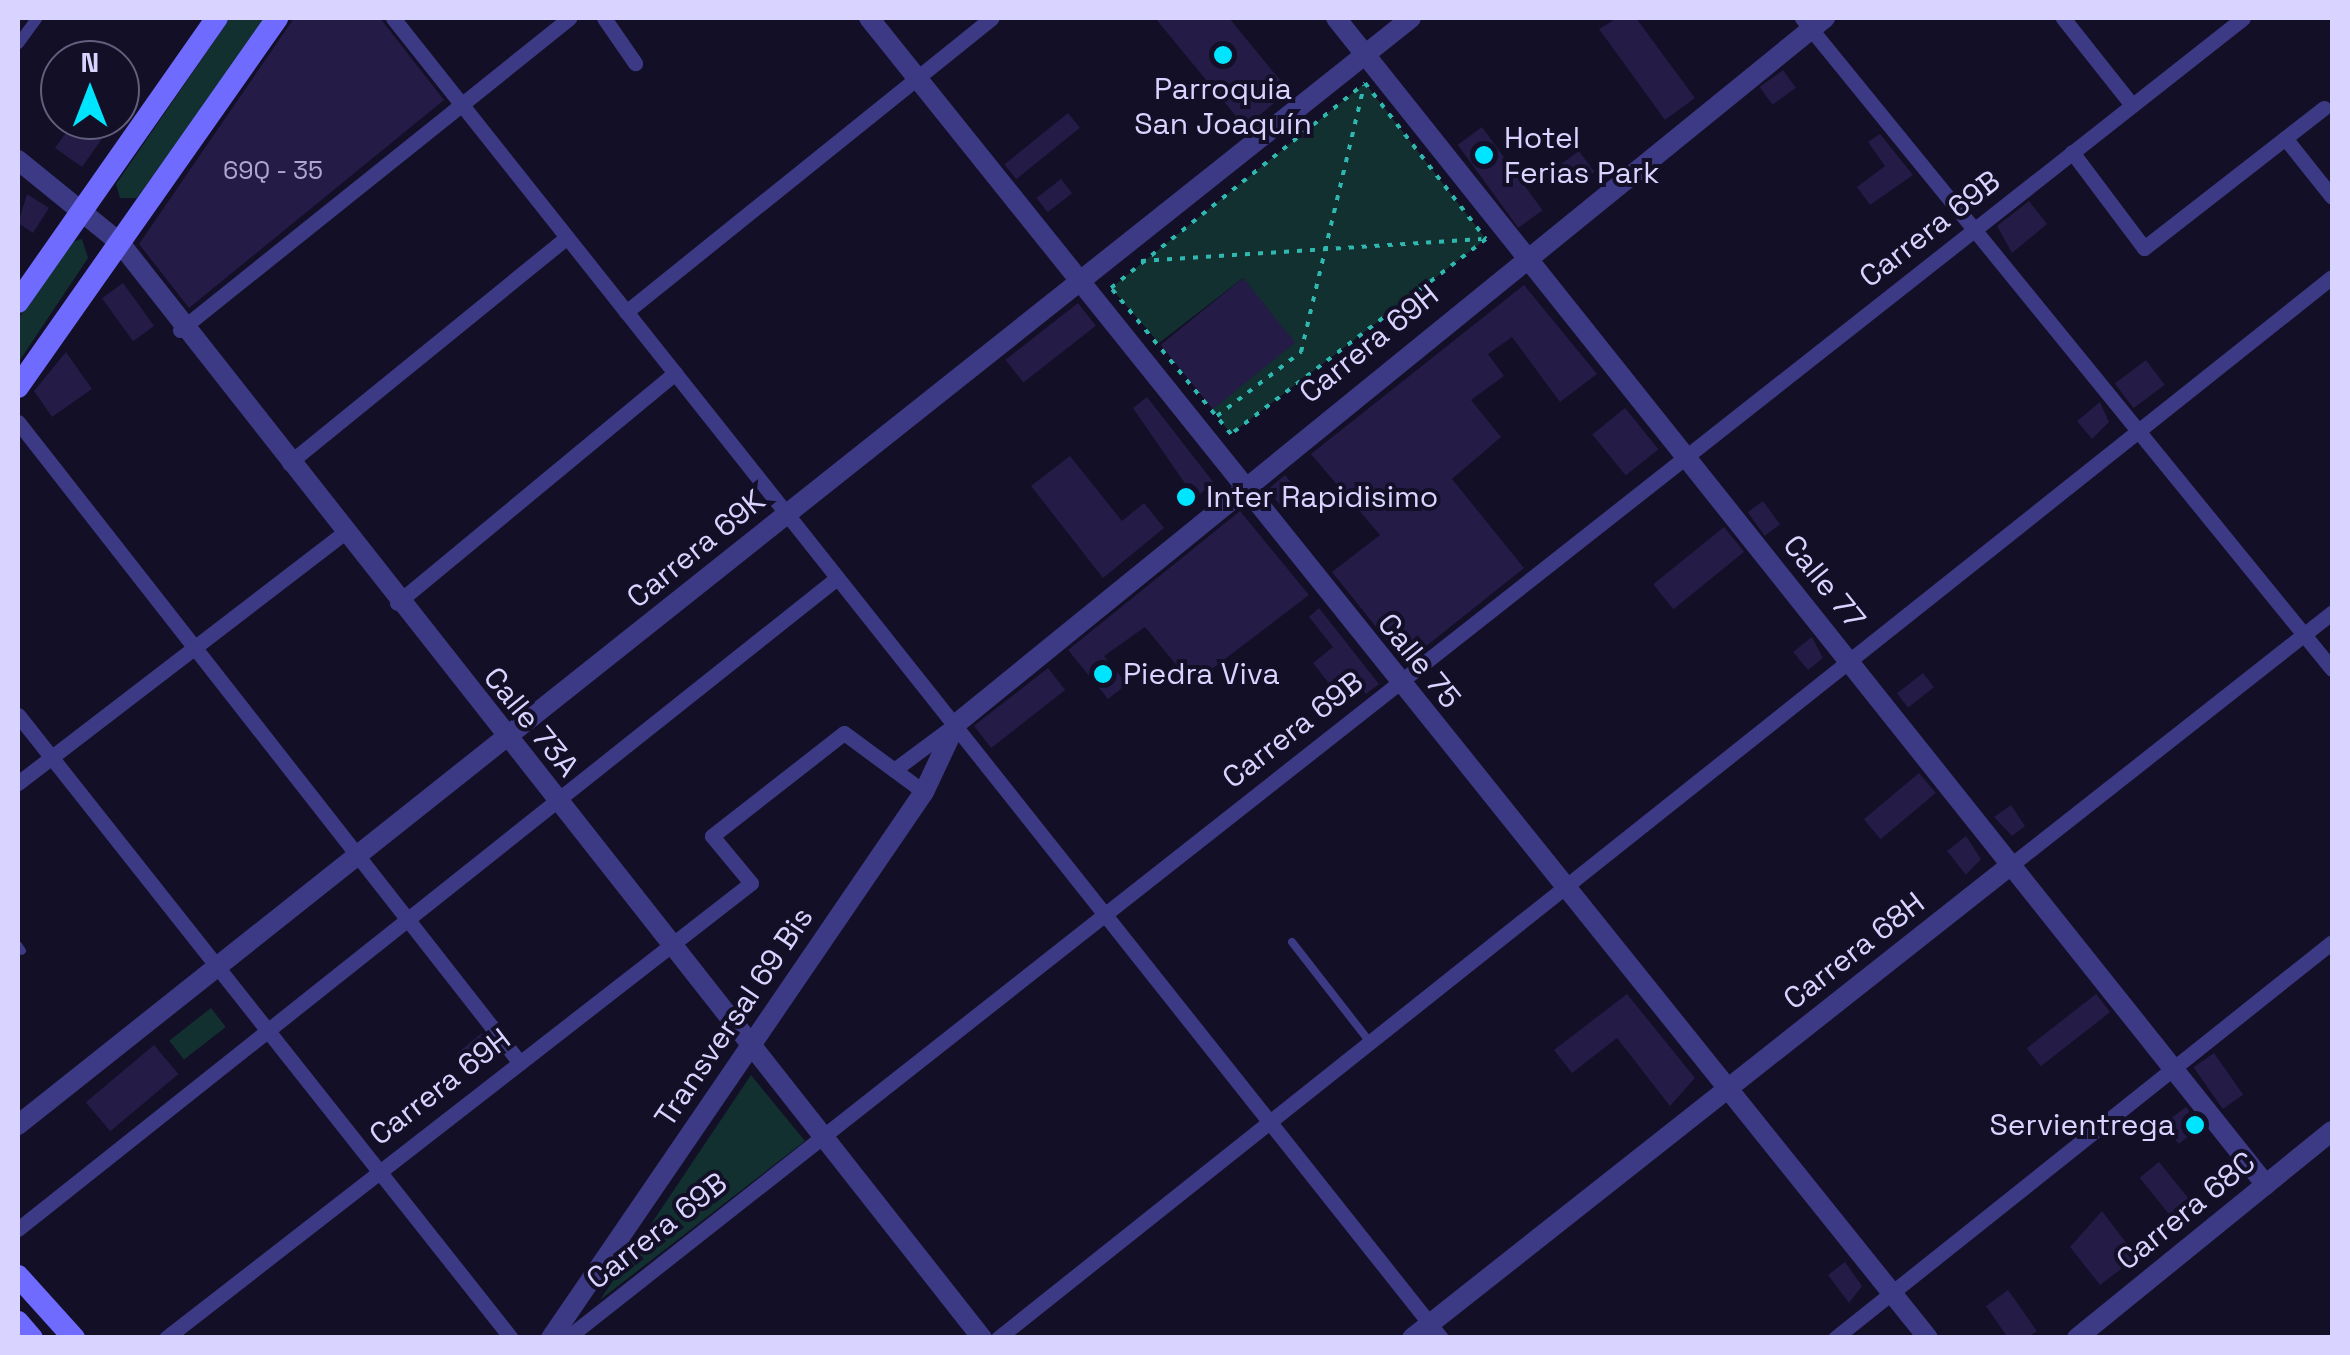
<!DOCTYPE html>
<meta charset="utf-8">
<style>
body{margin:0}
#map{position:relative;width:2350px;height:1355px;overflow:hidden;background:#130f26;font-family:"Space Grotesk",sans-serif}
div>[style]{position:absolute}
.green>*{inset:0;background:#12302f;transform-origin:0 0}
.building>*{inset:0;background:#241b47;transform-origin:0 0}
.path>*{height:4px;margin-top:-2px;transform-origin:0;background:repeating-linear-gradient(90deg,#2fb8b0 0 5px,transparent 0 13px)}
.service>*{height:8px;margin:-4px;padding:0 4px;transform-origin:4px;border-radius:4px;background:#3d3a85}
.pedestrian>*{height:11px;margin:-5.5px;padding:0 5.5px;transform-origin:5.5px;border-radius:5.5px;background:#3d3a85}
.minor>*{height:15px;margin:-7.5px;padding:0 7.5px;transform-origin:7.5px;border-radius:7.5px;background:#3d3a85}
.tertiary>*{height:20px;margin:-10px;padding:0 10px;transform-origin:10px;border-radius:10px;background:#3d3a85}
.secondary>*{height:22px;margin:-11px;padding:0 11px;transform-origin:11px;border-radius:11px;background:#6f6bff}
.dots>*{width:28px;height:28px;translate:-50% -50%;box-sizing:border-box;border:5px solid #130f26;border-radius:50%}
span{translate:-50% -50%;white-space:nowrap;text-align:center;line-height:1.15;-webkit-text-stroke:8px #130f26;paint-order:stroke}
.number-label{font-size:25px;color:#aca6d1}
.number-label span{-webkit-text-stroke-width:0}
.poi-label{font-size:30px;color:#d9d4ff}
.left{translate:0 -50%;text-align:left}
.right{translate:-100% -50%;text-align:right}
.street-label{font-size:30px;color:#d9d4ff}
.frame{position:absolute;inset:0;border:20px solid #d9d4ff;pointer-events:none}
.north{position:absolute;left:40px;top:40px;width:100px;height:100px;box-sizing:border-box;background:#130f26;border:2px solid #625e7d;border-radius:50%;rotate:0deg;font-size:28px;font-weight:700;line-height:40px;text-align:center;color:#d9d4ff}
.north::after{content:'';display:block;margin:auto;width:35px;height:45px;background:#00e5ff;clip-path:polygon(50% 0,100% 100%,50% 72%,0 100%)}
</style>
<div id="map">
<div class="green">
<div style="clip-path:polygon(230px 18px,267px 18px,137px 198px,120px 198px,116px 184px)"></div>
<div style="clip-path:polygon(1365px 83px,1486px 239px,1231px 434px,1211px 408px,1294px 343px,1243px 278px,1159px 343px,1111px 288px)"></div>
<div style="clip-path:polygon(82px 239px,88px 258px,18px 363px,18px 319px,71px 242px)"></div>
<div style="left:211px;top:1008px;width:24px;height:53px;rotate:52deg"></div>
<div style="clip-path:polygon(751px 1075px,805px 1141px,600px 1300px)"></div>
</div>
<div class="building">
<div style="clip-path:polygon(294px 18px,380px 18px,444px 100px,189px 308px,139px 244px)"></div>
<div style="clip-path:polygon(1155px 18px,1229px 18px,1289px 91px,1245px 127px)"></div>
<div style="clip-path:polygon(1617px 18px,1636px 18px,1695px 98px,1665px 120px,1599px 29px)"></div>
<div style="left:1783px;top:70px;width:22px;height:29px;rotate:54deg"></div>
<div style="left:1068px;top:113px;width:19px;height:82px;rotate:51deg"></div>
<div style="clip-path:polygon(75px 120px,106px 133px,82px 167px,55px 148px)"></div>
<div style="left:1482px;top:127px;width:103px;height:30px;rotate:54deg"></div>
<div style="clip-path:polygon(1880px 134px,1913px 175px,1870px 205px,1857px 187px,1885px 166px,1868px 142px)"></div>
<div style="left:1579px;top:151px;width:26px;height:22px;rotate:54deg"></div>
<div style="left:1061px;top:179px;width:18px;height:31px;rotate:52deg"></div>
<div style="clip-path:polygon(27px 194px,49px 208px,33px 233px,18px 223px)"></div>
<div style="clip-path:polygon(2029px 201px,2047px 224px,2012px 253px,1997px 226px)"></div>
<div style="left:1243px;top:278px;width:83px;height:106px;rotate:51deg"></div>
<div style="left:123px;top:283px;width:53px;height:26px;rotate:54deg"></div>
<div style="clip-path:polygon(1524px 285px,1597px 374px,1560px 402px,1512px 337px,1488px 354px,1504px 376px,1471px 400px,1501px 437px,1452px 479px,1524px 568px,1405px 663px,1332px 572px,1380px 535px,1311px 454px)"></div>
<div style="left:1078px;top:303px;width:29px;height:92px;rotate:52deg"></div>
<div style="clip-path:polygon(66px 352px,92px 389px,52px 417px,34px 391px)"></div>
<div style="left:2146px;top:360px;width:31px;height:39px;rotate:53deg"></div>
<div style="clip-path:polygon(1147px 397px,1214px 483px,1185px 506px,1175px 493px,1186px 485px,1133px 408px)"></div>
<div style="clip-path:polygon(2100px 402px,2109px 422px,2092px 439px,2077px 421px)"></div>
<div style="left:1625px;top:408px;width:53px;height:42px;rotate:51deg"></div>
<div style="clip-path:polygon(1070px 456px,1122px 521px,1144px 503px,1164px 528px,1103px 578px,1031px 486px)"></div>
<div style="left:1285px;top:475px;width:25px;height:23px;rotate:50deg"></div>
<div style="left:1763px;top:501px;width:29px;height:19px;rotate:54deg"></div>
<div style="clip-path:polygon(1240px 511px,1309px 595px,1192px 684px,1145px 627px,1104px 656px,1127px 684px,1108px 699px,1068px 650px)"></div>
<div style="left:1724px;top:527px;width:32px;height:91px;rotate:51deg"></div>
<div style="clip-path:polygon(1319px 608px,1379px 684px,1366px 694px,1349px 672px,1331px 686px,1313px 663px,1333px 647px,1309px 617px)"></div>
<div style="clip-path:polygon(1812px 637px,1823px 658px,1808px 670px,1793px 652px)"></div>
<div style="left:1048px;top:668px;width:28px;height:94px;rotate:52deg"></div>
<div style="left:1923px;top:673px;width:18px;height:33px;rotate:52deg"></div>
<div style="left:1919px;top:773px;width:26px;height:72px;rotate:50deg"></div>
<div style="clip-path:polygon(2011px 805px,2025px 826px,2012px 836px,1994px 817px)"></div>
<div style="clip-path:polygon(1966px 836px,1981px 859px,1966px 875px,1947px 851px)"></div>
<div style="clip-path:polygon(1627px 994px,1695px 1078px,1670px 1106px,1617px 1038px,1572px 1073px,1554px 1050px)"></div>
<div style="left:2096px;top:994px;width:23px;height:88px;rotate:52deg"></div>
<div style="left:482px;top:1033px;width:27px;height:32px;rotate:51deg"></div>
<div style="left:154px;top:1045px;width:38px;height:89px;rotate:50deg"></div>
<div style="left:2214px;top:1053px;width:51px;height:25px;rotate:55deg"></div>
<div style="left:2186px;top:1107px;width:25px;height:28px;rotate:53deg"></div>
<div style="left:2159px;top:1162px;width:54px;height:25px;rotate:51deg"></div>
<div style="clip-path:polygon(2102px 1211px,2137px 1257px,2100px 1285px,2070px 1247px)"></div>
<div style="clip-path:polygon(1845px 1262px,1862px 1286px,1849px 1303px,1828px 1275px)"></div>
<div style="clip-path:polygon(2008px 1290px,2037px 1331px,2027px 1338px,2008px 1338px,1986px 1306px)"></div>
</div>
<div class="path">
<div style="left:1365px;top:83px;width:197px;rotate:52.2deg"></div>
<div style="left:1486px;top:239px;width:321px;rotate:142.6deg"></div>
<div style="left:1231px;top:434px;width:189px;rotate:-129.4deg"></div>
<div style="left:1111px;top:288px;width:326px;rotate:-38.9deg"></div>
<div style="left:1141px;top:261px;width:341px;rotate:-3.7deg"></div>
<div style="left:1217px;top:416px;width:106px;rotate:-37.3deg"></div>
<div style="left:1301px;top:352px;width:274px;rotate:-76.7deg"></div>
</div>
<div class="service">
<div style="left:1292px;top:942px;width:125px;rotate:52.1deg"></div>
<div style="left:18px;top:945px;width:7px;rotate:56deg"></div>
</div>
<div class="pedestrian">
<div style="left:18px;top:43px;width:31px;rotate:-54deg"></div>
</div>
<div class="minor">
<div style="left:393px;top:18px;width:1685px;rotate:51.55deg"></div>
<div style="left:604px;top:18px;width:55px;rotate:55.4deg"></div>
<div style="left:1802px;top:18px;width:839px;rotate:50.85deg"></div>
<div style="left:2063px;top:18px;width:111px;rotate:51.6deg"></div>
<div style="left:2285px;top:138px;width:75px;rotate:51.5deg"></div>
<div style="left:2072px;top:152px;width:120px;rotate:53.1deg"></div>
<div style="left:2144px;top:248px;width:228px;rotate:-37.9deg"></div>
<div style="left:626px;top:312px;width:469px;rotate:-38.8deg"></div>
<div style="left:180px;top:330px;width:499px;rotate:-38.7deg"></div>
<div style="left:18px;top:422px;width:814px;rotate:51.93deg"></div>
<div style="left:289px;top:463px;width:358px;rotate:-39.1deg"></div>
<div style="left:397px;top:603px;width:361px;rotate:-39.6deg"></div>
<div style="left:18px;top:715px;width:794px;rotate:51.64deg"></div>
<div style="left:894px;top:770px;width:72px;rotate:-36.6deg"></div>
<div style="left:18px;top:783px;width:409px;rotate:-37.5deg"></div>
<div style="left:2011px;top:865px;width:409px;rotate:-38.2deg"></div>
<div style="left:18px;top:1229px;width:1046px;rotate:-38.48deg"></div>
<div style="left:166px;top:1338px;width:741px;rotate:-37.87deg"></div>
<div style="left:751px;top:883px;width:61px;rotate:-129.7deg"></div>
<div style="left:712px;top:836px;width:167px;rotate:-38deg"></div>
<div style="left:844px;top:733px;width:99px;rotate:36.4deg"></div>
<div style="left:567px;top:1338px;width:2133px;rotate:-38.22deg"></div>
<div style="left:998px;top:1338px;width:1704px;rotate:-38.5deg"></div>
<div style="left:1835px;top:1338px;width:635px;rotate:-38.55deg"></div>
</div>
<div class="tertiary">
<div style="left:869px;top:18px;width:1692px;rotate:51.26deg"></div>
<div style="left:1336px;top:18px;width:1492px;rotate:51.45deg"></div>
<div style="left:18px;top:160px;width:132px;rotate:39.1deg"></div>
<div style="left:120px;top:243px;width:1394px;rotate:51.79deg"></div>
<div style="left:18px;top:1125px;width:1779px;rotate:-38.47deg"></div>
<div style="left:551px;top:1338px;width:661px;rotate:-55.66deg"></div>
<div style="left:924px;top:792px;width:75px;rotate:-64.8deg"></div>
<div style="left:956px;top:724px;width:1120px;rotate:-39.09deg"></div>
<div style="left:1412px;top:1338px;width:763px;rotate:-38.3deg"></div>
<div style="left:2077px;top:1338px;width:328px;rotate:-39.1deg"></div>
</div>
<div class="secondary">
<div style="left:18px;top:302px;width:347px;rotate:-55deg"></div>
<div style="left:18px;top:387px;width:451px;rotate:-54.9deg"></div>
<div style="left:18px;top:1276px;width:84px;rotate:47.9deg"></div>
<div style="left:18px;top:1322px;width:21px;rotate:49deg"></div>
</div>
<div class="dots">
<div style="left:1223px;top:55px;background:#00e5ff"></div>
<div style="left:1484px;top:155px;background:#00e5ff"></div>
<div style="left:1186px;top:497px;background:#00e5ff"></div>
<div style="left:1103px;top:674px;background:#00e5ff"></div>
<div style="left:2195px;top:1125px;background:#00e5ff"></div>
</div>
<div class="number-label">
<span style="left:273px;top:170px">69Q - 35</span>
</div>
<div class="poi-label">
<span style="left:1223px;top:106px">Parroquia<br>San Joaquín</span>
<span class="left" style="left:1504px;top:155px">Hotel<br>Ferias Park</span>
<span class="left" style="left:1206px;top:497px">Inter Rapidisimo</span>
<span class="left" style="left:1123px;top:674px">Piedra Viva</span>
<span class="right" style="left:2175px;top:1125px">Servientrega</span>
</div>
<div class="street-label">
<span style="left:1930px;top:229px;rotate:-38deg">Carrera 69B</span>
<span style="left:1369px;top:344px;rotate:-39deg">Carrera 69H</span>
<span style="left:696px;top:549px;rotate:-39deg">Carrera 69K</span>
<span style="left:1824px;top:582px;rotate:51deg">Calle 77</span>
<span style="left:1419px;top:661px;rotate:51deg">Calle 75</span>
<span style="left:531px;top:722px;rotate:51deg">Calle 73A</span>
<span style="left:1293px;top:730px;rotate:-38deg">Carrera 69B</span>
<span style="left:1854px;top:951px;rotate:-38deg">Carrera 68H</span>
<span style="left:734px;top:1017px;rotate:-56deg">Transversal 69 Bis</span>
<span style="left:440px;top:1087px;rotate:-38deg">Carrera 69H</span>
<span style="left:2186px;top:1211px;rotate:-39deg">Carrera 68C</span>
<span style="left:657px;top:1231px;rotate:-38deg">Carrera 69B</span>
</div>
<div class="frame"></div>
<div class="north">N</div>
</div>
